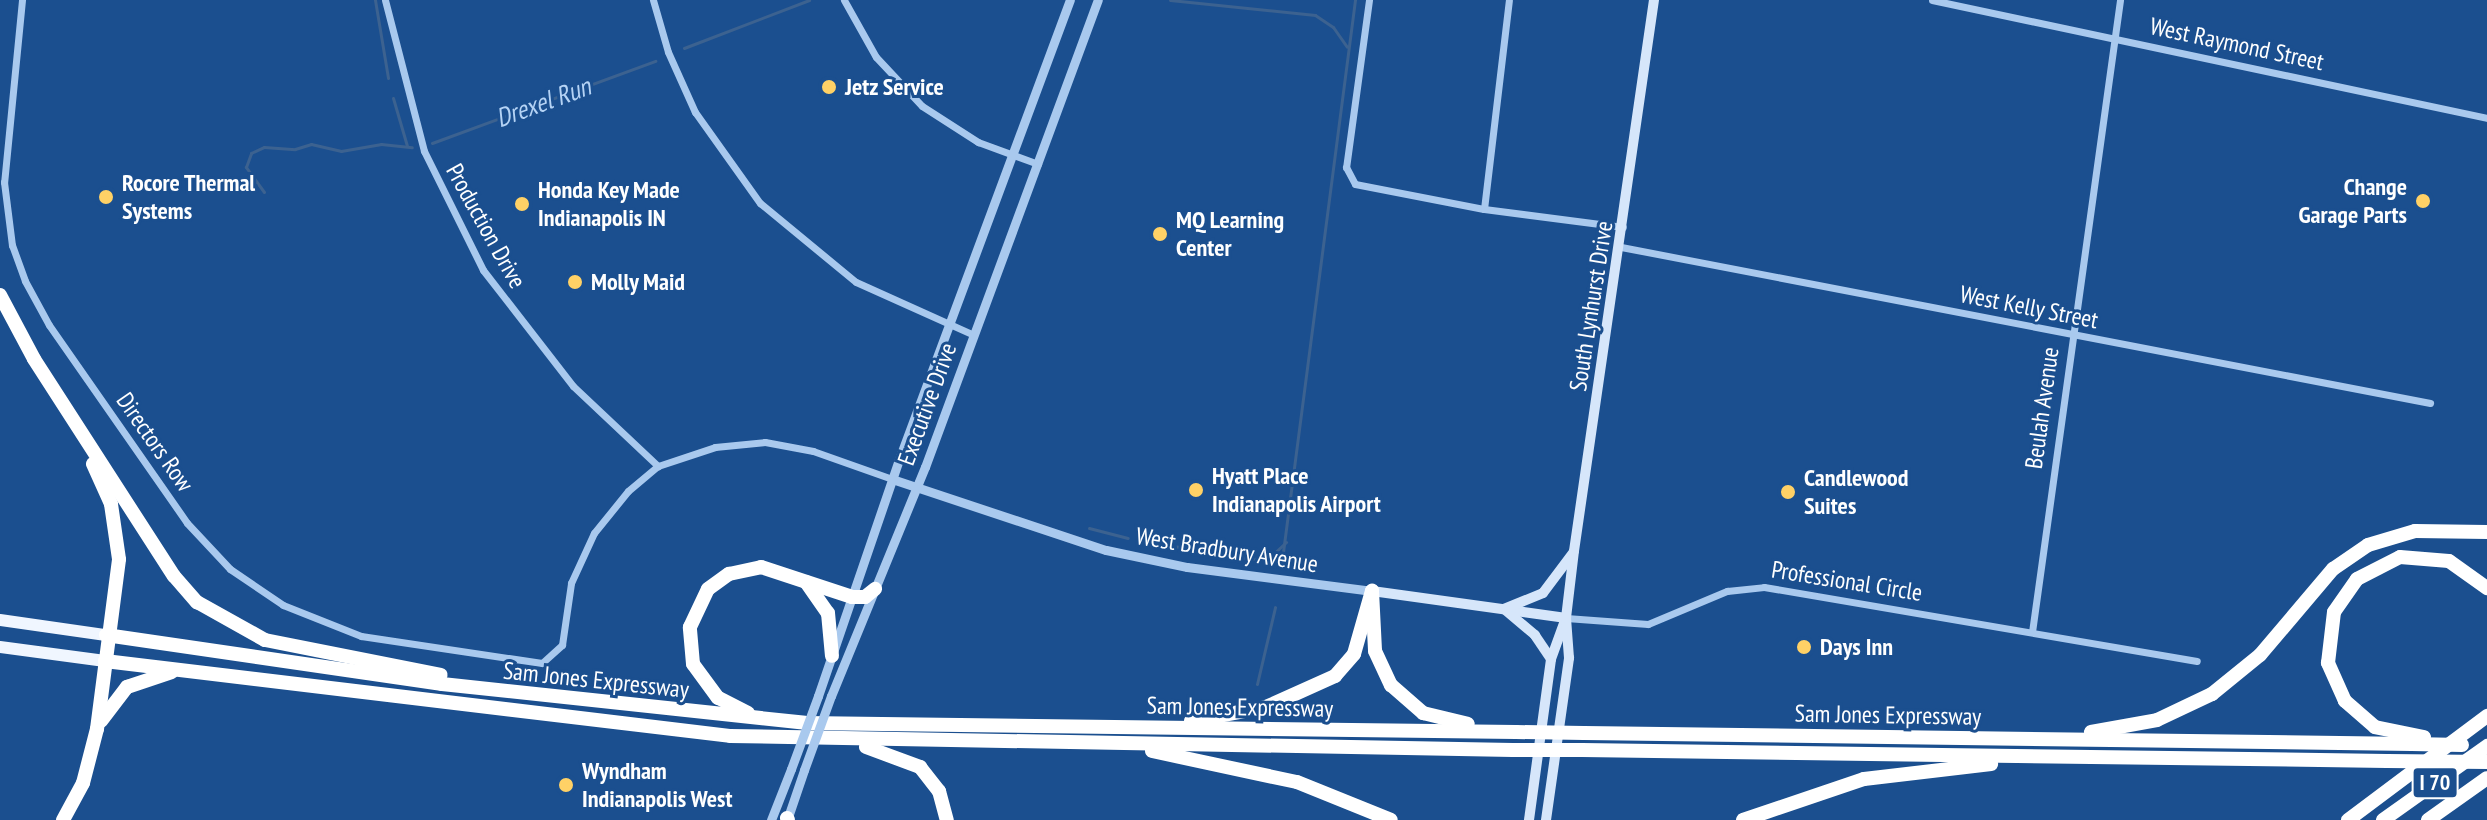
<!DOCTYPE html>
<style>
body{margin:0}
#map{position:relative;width:2487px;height:820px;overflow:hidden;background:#1b4f8f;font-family:"PT Sans Narrow",sans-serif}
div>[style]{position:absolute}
.stream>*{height:3px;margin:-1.5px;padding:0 1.5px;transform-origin:1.5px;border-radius:1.5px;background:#3c6290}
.minor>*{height:7px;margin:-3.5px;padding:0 3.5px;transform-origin:3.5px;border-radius:3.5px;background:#a9c9ee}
.tertiary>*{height:9px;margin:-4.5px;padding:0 4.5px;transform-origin:4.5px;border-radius:4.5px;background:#a9c9ee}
.secondary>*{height:10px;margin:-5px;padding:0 5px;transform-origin:5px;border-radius:5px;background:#d6e6fa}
.primary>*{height:12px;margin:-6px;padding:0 6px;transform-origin:6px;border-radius:6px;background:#f0f6ff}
.motorway>*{height:14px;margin:-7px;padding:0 7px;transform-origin:7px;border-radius:7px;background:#fff}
.tertiary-bridge>*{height:9px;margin:-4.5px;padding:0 4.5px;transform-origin:4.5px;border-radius:4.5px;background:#a9c9ee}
.motorway-bridge>*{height:14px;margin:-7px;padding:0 7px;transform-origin:7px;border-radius:7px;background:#fff}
.dots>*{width:22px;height:22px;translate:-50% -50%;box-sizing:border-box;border:4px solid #1b4f8f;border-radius:50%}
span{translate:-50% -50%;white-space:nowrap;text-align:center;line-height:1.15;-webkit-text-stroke:6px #1b4f8f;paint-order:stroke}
.shield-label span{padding:2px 6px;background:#1b4f8f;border:2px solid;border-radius:6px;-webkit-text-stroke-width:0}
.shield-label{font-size:22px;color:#fff;font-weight:700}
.street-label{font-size:24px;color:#fff}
.poi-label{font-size:24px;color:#fff;font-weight:700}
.left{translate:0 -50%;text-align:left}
.right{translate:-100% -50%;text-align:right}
.water-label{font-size:26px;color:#b5d3f5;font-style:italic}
</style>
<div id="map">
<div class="stream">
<div style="left:375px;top:0;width:79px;rotate:80.5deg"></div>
<div style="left:1170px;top:0;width:146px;rotate:5.9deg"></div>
<div style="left:1315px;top:15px;width:22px;rotate:34deg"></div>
<div style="left:1333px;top:27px;width:24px;rotate:55deg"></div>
<div style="left:684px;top:48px;width:134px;rotate:-21deg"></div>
<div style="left:393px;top:98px;width:50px;rotate:73.7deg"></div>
<div style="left:432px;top:143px;width:238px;rotate:-20.2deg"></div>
<div style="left:264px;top:192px;width:31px;rotate:-126deg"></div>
<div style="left:246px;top:167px;width:15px;rotate:-70deg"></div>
<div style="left:251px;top:153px;width:14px;rotate:-25deg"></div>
<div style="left:264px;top:147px;width:31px;rotate:4deg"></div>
<div style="left:295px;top:149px;width:17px;rotate:-17deg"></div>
<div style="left:311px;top:144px;width:31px;rotate:13deg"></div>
<div style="left:341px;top:151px;width:41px;rotate:-9.9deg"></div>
<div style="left:381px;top:144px;width:31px;rotate:6deg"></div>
<div style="left:1089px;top:528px;width:40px;rotate:14.4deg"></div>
<div style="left:1149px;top:542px;width:105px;rotate:9.3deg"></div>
<div style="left:1253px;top:559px;width:17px;rotate:-7deg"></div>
<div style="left:1270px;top:557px;width:22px;rotate:-43deg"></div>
<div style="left:1283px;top:552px;width:557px;rotate:-82.57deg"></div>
<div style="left:1257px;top:684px;width:79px;rotate:-76.8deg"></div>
</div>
<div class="minor">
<div style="left:22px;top:0;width:183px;rotate:95.6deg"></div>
<div style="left:4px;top:182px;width:64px;rotate:82.8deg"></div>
<div style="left:12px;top:245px;width:38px;rotate:70deg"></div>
<div style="left:25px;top:281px;width:50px;rotate:61.4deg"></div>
<div style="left:49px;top:325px;width:241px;rotate:55.1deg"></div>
<div style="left:187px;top:523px;width:63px;rotate:46.9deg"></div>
<div style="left:230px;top:569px;width:64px;rotate:34.2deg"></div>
<div style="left:283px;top:605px;width:84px;rotate:21.7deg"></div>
<div style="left:361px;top:636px;width:183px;rotate:8.5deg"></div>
<div style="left:542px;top:663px;width:27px;rotate:-42deg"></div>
<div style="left:562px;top:645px;width:63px;rotate:-81.7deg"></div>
<div style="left:571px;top:583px;width:55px;rotate:-65.3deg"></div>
<div style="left:594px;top:533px;width:54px;rotate:-51deg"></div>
<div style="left:628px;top:491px;width:39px;rotate:-40deg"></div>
<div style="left:658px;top:466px;width:60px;rotate:-18.4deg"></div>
<div style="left:715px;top:447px;width:50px;rotate:-5.7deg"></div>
<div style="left:765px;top:442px;width:49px;rotate:10.6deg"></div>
<div style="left:813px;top:451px;width:84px;rotate:19.5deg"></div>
<div style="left:385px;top:0;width:156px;rotate:75.5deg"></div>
<div style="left:424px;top:151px;width:133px;rotate:63.6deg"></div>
<div style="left:483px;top:270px;width:147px;rotate:52.2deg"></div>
<div style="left:573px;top:386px;width:117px;rotate:43.3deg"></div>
<div style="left:653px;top:0;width:54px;rotate:73.9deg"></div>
<div style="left:668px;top:52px;width:66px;rotate:65.8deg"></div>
<div style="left:695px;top:112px;width:112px;rotate:54.5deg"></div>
<div style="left:760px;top:203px;width:124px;rotate:39.5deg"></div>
<div style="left:856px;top:282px;width:129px;rotate:24.2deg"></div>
<div style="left:844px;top:0;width:65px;rotate:60.7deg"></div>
<div style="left:876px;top:57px;width:67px;rotate:46.8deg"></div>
<div style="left:922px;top:106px;width:67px;rotate:32.7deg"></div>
<div style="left:978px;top:142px;width:64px;rotate:20.1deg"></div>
<div style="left:1369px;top:0;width:169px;rotate:97.8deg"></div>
<div style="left:1346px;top:167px;width:19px;rotate:62deg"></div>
<div style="left:1355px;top:184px;width:131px;rotate:11deg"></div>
<div style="left:1484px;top:209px;width:140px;rotate:7.4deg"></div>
<div style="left:1932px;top:0;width:567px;rotate:12deg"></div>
<div style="left:1484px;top:209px;width:210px;rotate:-83.2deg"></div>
<div style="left:1621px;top:247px;width:824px;rotate:10.91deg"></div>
<div style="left:1566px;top:618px;width:82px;rotate:4.2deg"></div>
<div style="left:1648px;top:624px;width:86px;rotate:-22.7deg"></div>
<div style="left:1727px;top:591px;width:37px;rotate:-6deg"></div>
<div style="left:1764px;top:587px;width:439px;rotate:9.7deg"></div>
<div style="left:2032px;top:632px;width:638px;rotate:-82.07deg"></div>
</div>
<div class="tertiary">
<div style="left:892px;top:479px;width:225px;rotate:18.4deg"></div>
<div style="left:1106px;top:550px;width:83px;rotate:11.9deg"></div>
<div style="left:1187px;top:567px;width:187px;rotate:7.4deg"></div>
<div style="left:818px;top:696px;width:247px;rotate:-71.1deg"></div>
<div style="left:898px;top:462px;width:493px;rotate:-69.6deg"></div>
<div style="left:831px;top:696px;width:248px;rotate:-67.7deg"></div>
<div style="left:925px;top:467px;width:498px;rotate:-69.7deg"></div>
<div style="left:771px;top:820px;width:55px;rotate:-68.6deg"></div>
<div style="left:787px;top:820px;width:53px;rotate:-71.2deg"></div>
</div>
<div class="secondary">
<div style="left:1372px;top:591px;width:196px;rotate:7.9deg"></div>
<div style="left:1551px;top:659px;width:29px;rotate:-124deg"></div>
<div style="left:1535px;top:635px;width:40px;rotate:-140deg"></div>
<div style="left:1504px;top:609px;width:42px;rotate:-22.3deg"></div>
<div style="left:1543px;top:593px;width:50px;rotate:-53.1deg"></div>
<div style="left:1529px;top:820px;width:162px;rotate:-82.2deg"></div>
<div style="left:1551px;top:659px;width:38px;rotate:-70deg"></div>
<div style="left:1546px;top:820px;width:164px;rotate:-81.9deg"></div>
<div style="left:1569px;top:658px;width:40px;rotate:-94.3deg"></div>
<div style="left:1566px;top:618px;width:67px;rotate:-83.2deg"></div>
<div style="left:1574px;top:551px;width:557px;rotate:-81.74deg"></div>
</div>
<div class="primary">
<div style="left:0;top:620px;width:107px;rotate:8.1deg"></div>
<div style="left:0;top:647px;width:106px;rotate:7.6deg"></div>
</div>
<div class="motorway">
<div style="left:0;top:295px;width:72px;rotate:62deg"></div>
<div style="left:34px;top:359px;width:258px;rotate:57.2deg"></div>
<div style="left:174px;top:576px;width:35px;rotate:49deg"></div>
<div style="left:197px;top:602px;width:78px;rotate:29.2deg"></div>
<div style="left:265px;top:640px;width:179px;rotate:11.2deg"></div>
<div style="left:806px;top:582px;width:38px;rotate:55deg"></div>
<div style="left:828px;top:613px;width:43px;rotate:84.7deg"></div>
<div style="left:1372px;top:591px;width:60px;rotate:87.1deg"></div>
<div style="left:1375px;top:651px;width:38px;rotate:65deg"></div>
<div style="left:1391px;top:685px;width:43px;rotate:41.2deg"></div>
<div style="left:1423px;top:713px;width:46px;rotate:13.7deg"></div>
<div style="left:106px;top:635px;width:340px;rotate:8.3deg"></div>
<div style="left:442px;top:684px;width:365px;rotate:6.1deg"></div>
<div style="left:805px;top:723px;width:711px;rotate:0.73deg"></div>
<div style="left:105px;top:661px;width:629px;rotate:6.84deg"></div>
<div style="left:730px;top:736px;width:783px;rotate:1.02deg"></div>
<div style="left:748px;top:713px;width:34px;rotate:-153deg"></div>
<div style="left:718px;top:698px;width:42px;rotate:-126.3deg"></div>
<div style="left:693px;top:664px;width:37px;rotate:-95deg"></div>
<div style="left:690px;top:627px;width:42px;rotate:-64.7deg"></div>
<div style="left:708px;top:589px;width:26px;rotate:-36deg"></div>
<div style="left:729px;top:574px;width:33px;rotate:-12deg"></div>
<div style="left:761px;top:567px;width:96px;rotate:18.2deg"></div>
<div style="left:852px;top:597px;width:13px"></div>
<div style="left:865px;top:597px;width:13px;rotate:-39deg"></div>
<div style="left:101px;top:721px;width:43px;rotate:-52.6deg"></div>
<div style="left:127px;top:687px;width:47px;rotate:-18.4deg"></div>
<div style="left:1191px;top:721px;width:76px;rotate:-10.6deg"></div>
<div style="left:1266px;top:707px;width:76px;rotate:-24.2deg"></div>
<div style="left:1335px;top:676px;width:29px;rotate:-49deg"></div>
<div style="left:1354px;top:654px;width:66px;rotate:-74.1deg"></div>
<div style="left:2091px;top:732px;width:67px;rotate:-10.3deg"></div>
<div style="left:2157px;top:720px;width:61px;rotate:-25.3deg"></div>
<div style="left:2212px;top:694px;width:62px;rotate:-39.1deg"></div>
<div style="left:2260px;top:655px;width:113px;rotate:-49.7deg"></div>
<div style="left:2333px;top:569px;width:42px;rotate:-34.4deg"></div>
<div style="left:2368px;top:545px;width:49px;rotate:-16.6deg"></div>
<div style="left:2415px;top:531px;width:72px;rotate:0.8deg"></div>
<div style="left:1584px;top:733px;width:828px;rotate:0.76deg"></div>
<div style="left:2424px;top:737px;width:50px;rotate:-168.5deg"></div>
<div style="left:2375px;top:727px;width:40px;rotate:-139deg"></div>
<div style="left:2345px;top:701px;width:42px;rotate:-114.1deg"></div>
<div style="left:2328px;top:663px;width:51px;rotate:-83.3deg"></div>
<div style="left:2334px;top:612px;width:40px;rotate:-55.1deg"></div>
<div style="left:2357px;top:579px;width:48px;rotate:-27.1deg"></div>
<div style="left:2400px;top:557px;width:49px;rotate:4.7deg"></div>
<div style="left:2449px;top:561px;width:47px;rotate:35.4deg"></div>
<div style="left:866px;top:747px;width:58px;rotate:20.3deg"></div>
<div style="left:920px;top:767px;width:31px;rotate:52deg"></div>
<div style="left:939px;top:791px;width:30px;rotate:75deg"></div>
<div style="left:1582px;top:750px;width:805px;rotate:0.78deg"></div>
<div style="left:1152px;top:751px;width:148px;rotate:12.1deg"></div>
<div style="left:1297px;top:782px;width:101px;rotate:22deg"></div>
<div style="left:787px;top:818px;width:2px;rotate:63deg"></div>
<div style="left:63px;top:820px;width:42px;rotate:-61.6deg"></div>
<div style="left:83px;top:783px;width:56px;rotate:-75.5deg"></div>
<div style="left:97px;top:729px;width:171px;rotate:-82.6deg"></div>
<div style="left:119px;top:559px;width:56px;rotate:-98.3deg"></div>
<div style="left:111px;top:504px;width:44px;rotate:-114.2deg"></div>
<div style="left:1743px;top:820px;width:128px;rotate:-18.7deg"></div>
<div style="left:1864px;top:779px;width:128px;rotate:-6.7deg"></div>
<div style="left:2348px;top:820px;width:174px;rotate:-36.8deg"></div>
<div style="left:2383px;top:820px;width:128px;rotate:-35.4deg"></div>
<div style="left:2428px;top:820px;width:72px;rotate:-35.4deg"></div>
</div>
<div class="tertiary-bridge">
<div style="left:791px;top:769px;width:78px;rotate:-69.7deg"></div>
<div style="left:804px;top:770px;width:79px;rotate:-70deg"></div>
</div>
<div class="motorway-bridge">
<div style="left:1516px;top:732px;width:68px;rotate:0.8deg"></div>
<div style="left:2412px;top:744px;width:50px;rotate:1.1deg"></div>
<div style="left:1513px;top:750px;width:69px"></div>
<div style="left:2387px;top:761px;width:100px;rotate:0.6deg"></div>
</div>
<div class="dots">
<div style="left:829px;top:87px;background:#ffd166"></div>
<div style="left:106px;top:197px;background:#ffd166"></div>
<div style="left:2423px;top:201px;background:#ffd166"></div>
<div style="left:522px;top:204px;background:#ffd166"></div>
<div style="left:1160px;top:234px;background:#ffd166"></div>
<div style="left:575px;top:282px;background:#ffd166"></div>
<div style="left:1196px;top:490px;background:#ffd166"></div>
<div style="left:1788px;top:492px;background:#ffd166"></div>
<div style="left:1804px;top:647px;background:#ffd166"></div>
<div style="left:566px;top:785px;background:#ffd166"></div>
</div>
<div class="shield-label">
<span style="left:2435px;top:783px">I 70</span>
</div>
<div class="street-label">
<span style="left:2237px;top:44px;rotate:12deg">West Raymond Street</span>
<span style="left:486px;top:226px;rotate:61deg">Production Drive</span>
<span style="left:1591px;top:306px;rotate:-81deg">South Lynhurst Drive</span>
<span style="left:2029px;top:307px;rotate:11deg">West Kelly Street</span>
<span style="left:927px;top:404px;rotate:-70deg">Executive Drive</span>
<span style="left:2042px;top:408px;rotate:-82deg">Beulah Avenue</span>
<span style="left:155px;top:442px;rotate:55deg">Directors Row</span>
<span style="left:1227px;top:550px;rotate:9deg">West Bradbury Avenue</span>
<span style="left:1847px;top:581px;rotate:9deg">Professional Circle</span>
<span style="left:596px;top:680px;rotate:6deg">Sam Jones Expressway</span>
<span style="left:1240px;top:707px;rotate:1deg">Sam Jones Expressway</span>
<span style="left:1888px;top:715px;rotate:1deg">Sam Jones Expressway</span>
</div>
<div class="poi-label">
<span class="left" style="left:845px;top:87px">Jetz Service</span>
<span class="left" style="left:122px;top:197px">Rocore Thermal<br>Systems</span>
<span class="right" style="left:2407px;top:201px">Change<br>Garage Parts</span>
<span class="left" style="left:538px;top:204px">Honda Key Made<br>Indianapolis IN</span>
<span class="left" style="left:1176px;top:234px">MQ Learning<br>Center</span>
<span class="left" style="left:591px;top:282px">Molly Maid</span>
<span class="left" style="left:1212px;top:490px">Hyatt Place<br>Indianapolis Airport</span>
<span class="left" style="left:1804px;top:492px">Candlewood<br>Suites</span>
<span class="left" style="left:1820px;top:647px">Days Inn</span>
<span class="left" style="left:582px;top:785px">Wyndham<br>Indianapolis West</span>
</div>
<div class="water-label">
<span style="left:543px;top:102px;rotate:-20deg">Drexel Run</span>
</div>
</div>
